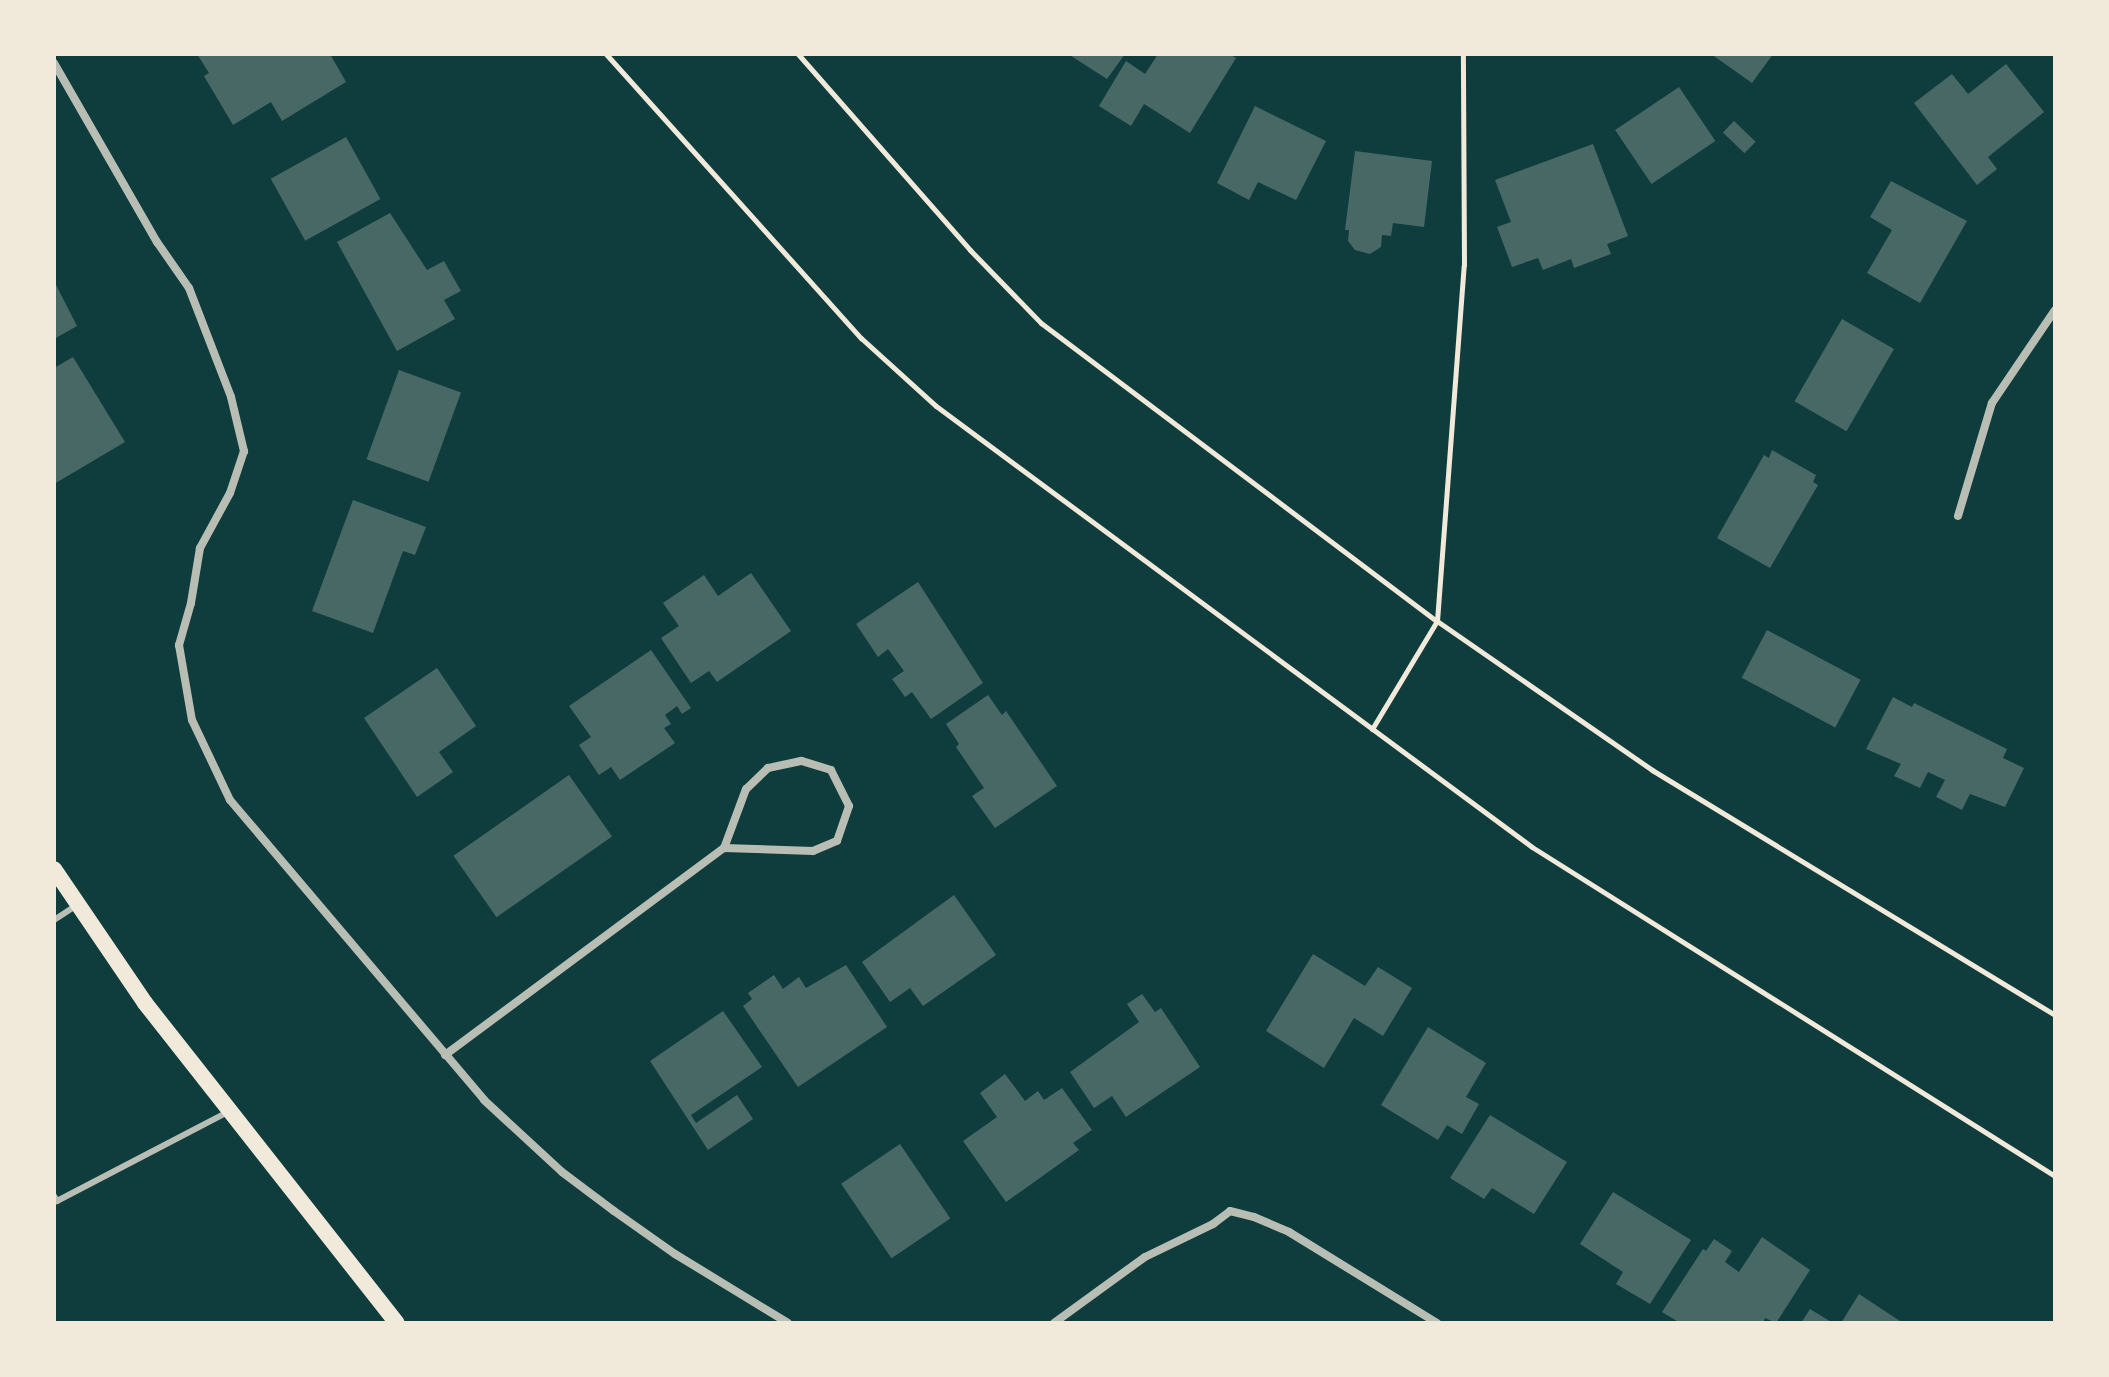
<!DOCTYPE html>
<style>
body{margin:0}
#map{position:relative;width:2109px;height:1377px;overflow:hidden;background:#0f3d3e;font-family:"Sofia Sans Condensed",sans-serif}
div>[style]{position:absolute}
.building>*{inset:0;background:#486865;transform-origin:0 0}
.path>*{height:5px;margin:-2.5px;padding:0 2.5px;transform-origin:2.5px;border-radius:2.5px;background:#f1e9da}
.service>*{height:6px;margin:-3px;padding:0 3px;transform-origin:3px;border-radius:3px;background:#b8beb3}
.minor>*{height:8px;margin:-4px;padding:0 4px;transform-origin:4px;border-radius:4px;background:#b8beb3}
.secondary>*{height:16px;margin:-8px;padding:0 8px;transform-origin:8px;border-radius:8px;background:#f1e9da}
span{translate:-50% -50%;white-space:nowrap;text-align:center;line-height:1.15;-webkit-text-stroke:6px #f1e9da;paint-order:stroke}
.frame{position:absolute;inset:0;border:56px solid #f1e9da;pointer-events:none}
</style>
<div id="map">
<div class="building">
<div style="clip-path:polygon(197px 54px,330px 54px,346px 82px,282px 121px,271px 102px,233px 125px,204px 76px,209px 73px)"></div>
<div style="clip-path:polygon(1068px 54px,1125px 54px,1107px 79px)"></div>
<div style="clip-path:polygon(1158px 54px,1229px 54px,1236px 58px,1190px 133px,1144px 104px,1131px 126px,1099px 106px,1126px 61px,1145px 74px)"></div>
<div style="clip-path:polygon(1711px 54px,1773px 54px,1752px 83px)"></div>
<div style="clip-path:polygon(2006px 64px,2044px 112px,1988px 157px,1997px 169px,1977px 185px,1914px 103px,1952px 74px,1968px 94px)"></div>
<div style="left:1679px;top:87px;width:65px;height:77px;rotate:56deg"></div>
<div style="clip-path:polygon(1255px 106px,1326px 141px,1296px 200px,1258px 182px,1249px 200px,1217px 183px)"></div>
<div style="left:1734px;top:121px;width:30px;height:16px;rotate:44deg"></div>
<div style="left:346px;top:137px;width:71px;height:86px;rotate:61deg"></div>
<div style="clip-path:polygon(1593px 144px,1628px 236px,1607px 244px,1611px 254px,1574px 268px,1571px 259px,1543px 270px,1538px 258px,1512px 267px,1497px 227px,1511px 222px,1495px 180px)"></div>
<div style="clip-path:polygon(1355px 151px,1432px 161px,1424px 227px,1393px 223px,1391px 236px,1382px 235px,1381px 247px,1370px 254px,1355px 250px,1348px 241px,1349px 230px,1345px 230px)"></div>
<div style="clip-path:polygon(1891px 181px,1967px 221px,1920px 303px,1867px 273px,1892px 230px,1870px 217px)"></div>
<div style="clip-path:polygon(390px 213px,427px 270px,444px 261px,461px 291px,444px 300px,455px 319px,397px 351px,337px 242px)"></div>
<div style="clip-path:polygon(54px 281px,77px 326px,54px 339px)"></div>
<div style="left:1842px;top:319px;width:60px;height:95px;rotate:30deg"></div>
<div style="clip-path:polygon(73px 357px,125px 442px,54px 484px,54px 368px)"></div>
<div style="left:399px;top:370px;width:66px;height:95px;rotate:20deg"></div>
<div style="clip-path:polygon(1772px 450px,1816px 475px,1813px 482px,1818px 485px,1770px 568px,1717px 538px,1764px 455px,1769px 458px)"></div>
<div style="clip-path:polygon(353px 500px,426px 527px,415px 555px,403px 551px,373px 633px,312px 611px)"></div>
<div style="clip-path:polygon(751px 573px,791px 631px,717px 682px,709px 671px,691px 683px,661px 638px,679px 626px,663px 603px,704px 575px,718px 596px)"></div>
<div style="clip-path:polygon(918px 582px,983px 683px,931px 719px,912px 692px,905px 697px,892px 679px,904px 671px,888px 649px,878px 657px,856px 624px)"></div>
<div style="left:1767px;top:630px;width:106px;height:54px;rotate:28deg"></div>
<div style="clip-path:polygon(651px 650px,691px 708px,682px 714px,677px 706px,665px 715px,671px 724px,664px 728px,675px 743px,620px 780px,611px 767px,599px 775px,579px 745px,591px 737px,569px 706px)"></div>
<div style="clip-path:polygon(437px 668px,476px 726px,439px 752px,453px 772px,417px 797px,364px 718px)"></div>
<div style="clip-path:polygon(988px 695px,1002px 715px,1006px 711px,1057px 786px,995px 828px,972px 796px,984px 788px,956px 747px,959px 744px,946px 724px)"></div>
<div style="clip-path:polygon(1893px 697px,1912px 707px,1914px 703px,2007px 749px,2003px 758px,2024px 768px,2005px 807px,1970px 794px,1962px 810px,1936px 797px,1945px 780px,1928px 772px,1920px 788px,1894px 776px,1901px 764px,1866px 749px)"></div>
<div style="left:569px;top:775px;width:75px;height:141px;rotate:55deg"></div>
<div style="clip-path:polygon(954px 895px,996px 955px,923px 1006px,910px 988px,890px 1002px,862px 962px)"></div>
<div style="clip-path:polygon(1313px 954px,1365px 986px,1378px 967px,1412px 988px,1383px 1036px,1354px 1018px,1324px 1068px,1266px 1031px)"></div>
<div style="clip-path:polygon(846px 965px,887px 1027px,798px 1087px,743px 1006px,752px 999px,748px 993px,774px 975px,783px 989px,799px 977px,806px 988px)"></div>
<div style="clip-path:polygon(1142px 994px,1155px 1012px,1161px 1008px,1200px 1067px,1126px 1117px,1112px 1096px,1094px 1108px,1070px 1072px,1139px 1022px,1127px 1004px)"></div>
<div style="clip-path:polygon(723px 1011px,762px 1067px,691px 1115px,696px 1123px,737px 1095px,753px 1119px,708px 1150px,650px 1061px)"></div>
<div style="clip-path:polygon(1428px 1027px,1486px 1063px,1466px 1097px,1479px 1104px,1462px 1134px,1447px 1125px,1438px 1140px,1381px 1105px)"></div>
<div style="clip-path:polygon(1005px 1074px,1025px 1101px,1038px 1091px,1044px 1100px,1062px 1088px,1092px 1130px,1073px 1143px,1079px 1150px,1006px 1202px,963px 1141px,997px 1117px,980px 1093px)"></div>
<div style="clip-path:polygon(1490px 1115px,1567px 1162px,1534px 1214px,1492px 1188px,1484px 1199px,1450px 1178px)"></div>
<div style="left:900px;top:1144px;width:90px;height:71px;rotate:56deg"></div>
<div style="clip-path:polygon(1613px 1192px,1691px 1240px,1650px 1304px,1616px 1284px,1623px 1272px,1580px 1244px)"></div>
<div style="clip-path:polygon(1762px 1237px,1810px 1270px,1776px 1323px,1765px 1318px,1763px 1323px,1680px 1323px,1662px 1312px,1703px 1249px,1706px 1251px,1714px 1239px,1732px 1251px,1725px 1262px,1739px 1272px)"></div>
<div style="clip-path:polygon(1859px 1294px,1903px 1323px,1841px 1323px)"></div>
<div style="clip-path:polygon(1810px 1309px,1833px 1323px,1801px 1323px)"></div>
</div>
<div class="path">
<div style="left:606px;top:54px;width:382px;rotate:48.1deg"></div>
<div style="left:861px;top:338px;width:101px;rotate:42.2deg"></div>
<div style="left:936px;top:406px;width:741px;rotate:36.5deg"></div>
<div style="left:1532px;top:847px;width:618px;rotate:32.17deg"></div>
<div style="left:798px;top:54px;width:261px;rotate:48.7deg"></div>
<div style="left:970px;top:250px;width:102px;rotate:45.8deg"></div>
<div style="left:1041px;top:323px;width:496px;rotate:37deg"></div>
<div style="left:1437px;top:621px;width:262px;rotate:34.7deg"></div>
<div style="left:1652px;top:770px;width:472px;rotate:31.3deg"></div>
<div style="left:1372px;top:729px;width:126px;rotate:-59deg"></div>
<div style="left:1437px;top:621px;width:357px;rotate:-85.7deg"></div>
<div style="left:1464px;top:265px;width:211px;rotate:-90.3deg"></div>
</div>
<div class="service">
<div style="left:54px;top:920px;width:27px;rotate:-33deg"></div>
<div style="left:54px;top:1196px;width:6px;rotate:59deg"></div>
<div style="left:57px;top:1201px;width:195px;rotate:-27.5deg"></div>
</div>
<div class="minor">
<div style="left:54px;top:63px;width:207px;rotate:60.1deg"></div>
<div style="left:157px;top:242px;width:56px;rotate:55.2deg"></div>
<div style="left:189px;top:288px;width:117px;rotate:68.9deg"></div>
<div style="left:231px;top:397px;width:56px;rotate:76.5deg"></div>
<div style="left:244px;top:451px;width:44px;rotate:108.4deg"></div>
<div style="left:230px;top:493px;width:63px;rotate:118.6deg"></div>
<div style="left:200px;top:548px;width:56px;rotate:99.3deg"></div>
<div style="left:191px;top:603px;width:44px;rotate:105.9deg"></div>
<div style="left:179px;top:645px;width:76px;rotate:80.2deg"></div>
<div style="left:192px;top:720px;width:89px;rotate:64.6deg"></div>
<div style="left:230px;top:800px;width:393px;rotate:49.7deg"></div>
<div style="left:484px;top:1100px;width:106px;rotate:42.7deg"></div>
<div style="left:562px;top:1172px;width:65px;rotate:36.9deg"></div>
<div style="left:614px;top:1211px;width:75px;rotate:35.2deg"></div>
<div style="left:675px;top:1254px;width:132px;rotate:31.4deg"></div>
<div style="left:1958px;top:516px;width:118px;rotate:-73.3deg"></div>
<div style="left:1992px;top:403px;width:112px;rotate:-55.9deg"></div>
<div style="left:445px;top:1055px;width:347px;rotate:-36.6deg"></div>
<div style="left:724px;top:848px;width:89px;rotate:1.9deg"></div>
<div style="left:813px;top:851px;width:26px;rotate:-23deg"></div>
<div style="left:837px;top:841px;width:37px;rotate:-71deg"></div>
<div style="left:849px;top:806px;width:40px;rotate:-116.6deg"></div>
<div style="left:831px;top:770px;width:31px;rotate:-163deg"></div>
<div style="left:801px;top:761px;width:34px;rotate:168deg"></div>
<div style="left:768px;top:768px;width:30px;rotate:136deg"></div>
<div style="left:746px;top:789px;width:63px;rotate:110.4deg"></div>
<div style="left:1054px;top:1323px;width:112px;rotate:-36deg"></div>
<div style="left:1145px;top:1257px;width:76px;rotate:-25.9deg"></div>
<div style="left:1213px;top:1224px;width:21px;rotate:-37deg"></div>
<div style="left:1230px;top:1211px;width:25px;rotate:14deg"></div>
<div style="left:1254px;top:1217px;width:38px;rotate:23deg"></div>
<div style="left:1289px;top:1232px;width:174px;rotate:31.6deg"></div>
</div>
<div class="secondary">
<div style="left:54px;top:869px;width:162px;rotate:55.8deg"></div>
<div style="left:145px;top:1003px;width:407px;rotate:51.8deg"></div>
</div>
<div class="frame"></div>
</div>
